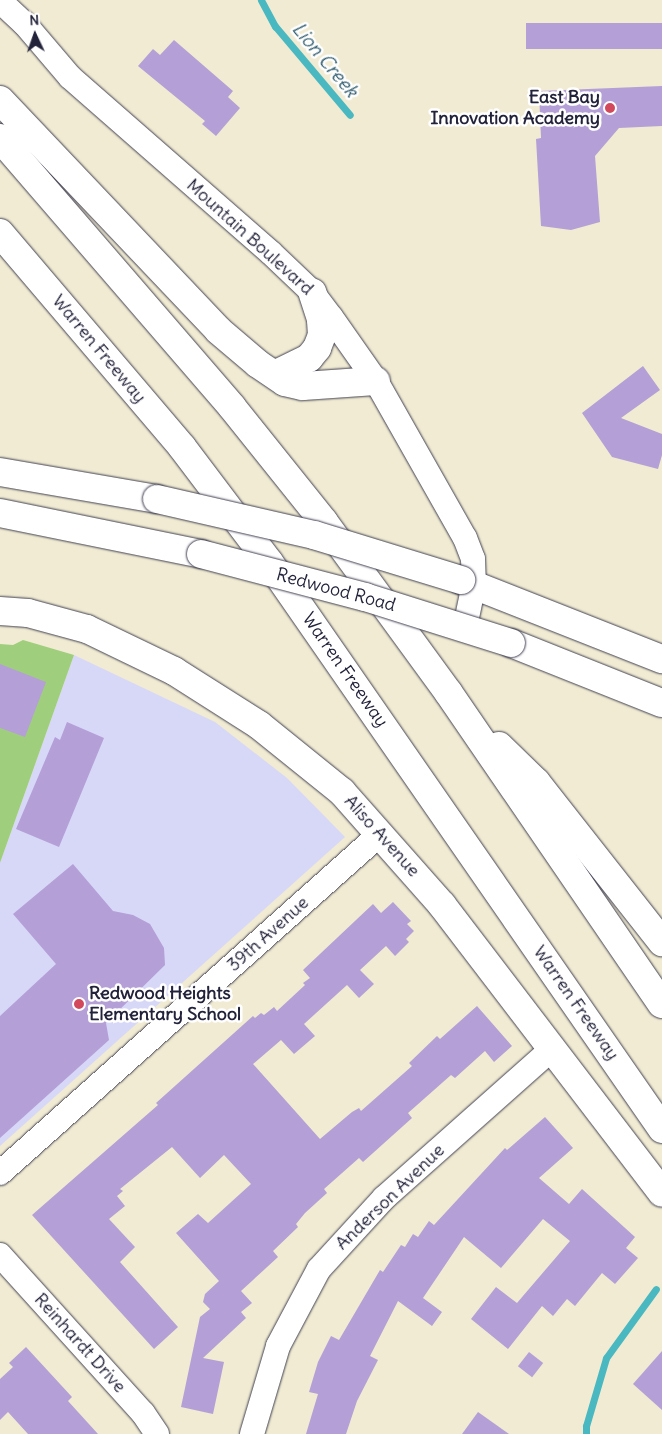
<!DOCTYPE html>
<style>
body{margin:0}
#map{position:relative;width:662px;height:1434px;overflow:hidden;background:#f0ebd2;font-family:Delius,sans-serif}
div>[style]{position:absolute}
.built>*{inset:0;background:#d7d7f8}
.green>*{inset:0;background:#9fcf7d}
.stream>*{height:7px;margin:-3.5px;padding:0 3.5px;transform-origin:3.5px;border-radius:3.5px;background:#49b8c0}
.building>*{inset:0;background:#b49fd6;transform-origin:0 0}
.roads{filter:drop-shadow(0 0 1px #414052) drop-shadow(0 0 1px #414052)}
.minor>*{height:24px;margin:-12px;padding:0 12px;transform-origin:12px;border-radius:12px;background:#fff}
.secondary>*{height:28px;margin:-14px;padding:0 14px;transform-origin:14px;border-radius:14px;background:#fff}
.motorway>*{height:28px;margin:-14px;padding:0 14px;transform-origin:14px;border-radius:14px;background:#fff}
.bridges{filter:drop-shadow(0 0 1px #414052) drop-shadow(0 0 1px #414052)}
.secondary-bridge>*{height:28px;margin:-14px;padding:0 14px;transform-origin:14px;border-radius:14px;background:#fff}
.dots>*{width:14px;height:14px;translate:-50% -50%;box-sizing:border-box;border:2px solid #fff;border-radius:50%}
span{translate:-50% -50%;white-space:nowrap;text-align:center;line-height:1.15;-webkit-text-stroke:5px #fff;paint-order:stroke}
.poi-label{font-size:18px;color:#22223b;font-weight:700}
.right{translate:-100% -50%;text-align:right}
.left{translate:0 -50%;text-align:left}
.street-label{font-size:18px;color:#22223b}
.water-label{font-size:19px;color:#325e70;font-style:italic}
.north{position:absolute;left:10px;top:10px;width:50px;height:50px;-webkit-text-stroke:4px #fff;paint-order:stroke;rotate:357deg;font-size:14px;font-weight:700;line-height:20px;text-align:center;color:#22223b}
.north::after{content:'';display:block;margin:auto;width:18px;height:22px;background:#22223b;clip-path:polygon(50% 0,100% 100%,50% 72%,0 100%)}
</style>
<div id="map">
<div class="built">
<div style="clip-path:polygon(74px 655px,215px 722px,287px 778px,345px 837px,0 1146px,0 863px)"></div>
</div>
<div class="green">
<div style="clip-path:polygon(23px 640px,74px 655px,0 863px,0 644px,13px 645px)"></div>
</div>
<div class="stream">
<div style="left:261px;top:0;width:30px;rotate:62deg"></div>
<div style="left:275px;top:26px;width:116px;rotate:49.9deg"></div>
<div style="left:586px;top:1434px;width:8px;rotate:-90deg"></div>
<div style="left:586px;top:1426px;width:71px;rotate:-73.6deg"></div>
<div style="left:606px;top:1358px;width:85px;rotate:-54.1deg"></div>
</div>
<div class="building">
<div style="left:662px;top:23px;width:26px;height:136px;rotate:90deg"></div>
<div style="clip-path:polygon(174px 40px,233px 91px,228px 97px,240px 108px,216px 136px,202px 124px,205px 121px,138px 66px,153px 49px,160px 55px)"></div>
<div style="clip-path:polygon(662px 86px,662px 126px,619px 128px,595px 156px,600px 222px,571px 230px,541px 226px,536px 139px,541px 138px,539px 91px)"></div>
<div style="clip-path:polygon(643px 366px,660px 390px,621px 418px,662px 434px,662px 455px,658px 469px,612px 457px,582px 413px)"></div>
<div style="clip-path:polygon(0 664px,46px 682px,25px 737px,0 728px)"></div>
<div style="clip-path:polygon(67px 722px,104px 738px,59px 847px,16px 829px,55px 737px,60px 740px)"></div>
<div style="clip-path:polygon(73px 864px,113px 911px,133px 915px,150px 924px,164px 948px,165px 965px,106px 1023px,109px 1040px,0 1138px,0 1016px,56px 964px,13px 914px)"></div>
<div style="clip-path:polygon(393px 902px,411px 921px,407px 924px,414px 931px,406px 939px,409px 942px,395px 956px,386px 946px,360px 970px,374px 984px,359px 998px,347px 985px,304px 1024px,315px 1036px,294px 1054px,281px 1040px,253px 1064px,320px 1139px,352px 1112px,359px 1108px,361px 1111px,412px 1066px,409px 1063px,437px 1036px,440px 1039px,477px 1006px,512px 1046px,494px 1062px,485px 1051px,455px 1078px,451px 1075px,408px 1113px,412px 1118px,363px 1162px,359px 1158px,324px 1189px,327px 1193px,305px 1213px,296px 1224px,298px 1227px,273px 1251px,278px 1257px,241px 1291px,252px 1303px,241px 1312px,246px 1318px,203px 1358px,224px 1362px,213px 1414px,181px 1407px,200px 1317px,210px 1309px,203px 1302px,205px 1294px,219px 1281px,176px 1233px,198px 1214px,208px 1223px,251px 1184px,224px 1155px,200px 1178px,172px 1147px,120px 1189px,123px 1191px,117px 1196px,125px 1206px,109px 1219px,135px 1247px,120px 1262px,178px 1327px,154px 1349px,32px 1215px,158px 1105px,156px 1103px,253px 1016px,255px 1018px,261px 1013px,264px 1015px,274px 1007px,277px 1011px,305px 985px,303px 983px,310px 978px,303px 970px,373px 904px,381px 913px)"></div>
<div style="clip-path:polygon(545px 1117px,573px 1148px,539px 1178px,569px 1204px,582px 1189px,635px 1237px,626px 1248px,638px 1258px,615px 1284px,602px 1273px,575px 1306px,567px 1299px,553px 1316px,542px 1306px,508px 1349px,471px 1319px,496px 1287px,517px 1303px,570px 1241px,543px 1219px,501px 1268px,464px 1237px,423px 1298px,442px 1312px,432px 1326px,398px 1301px,370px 1356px,378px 1360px,357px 1401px,346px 1434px,306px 1434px,318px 1394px,309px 1392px,318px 1362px,331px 1336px,339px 1340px,380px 1270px,383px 1272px,401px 1245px,405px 1247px,413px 1234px,418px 1237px,429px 1221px,434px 1225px,505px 1148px,507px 1150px)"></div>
<div style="clip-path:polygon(26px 1347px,72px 1397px,68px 1401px,98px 1434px,28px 1434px,8px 1412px,0 1420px,0 1379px,13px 1367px,9px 1363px)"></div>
<div style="clip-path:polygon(662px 1351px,662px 1410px,633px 1384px)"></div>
<div style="left:529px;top:1352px;width:18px;height:18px;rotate:38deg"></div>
<div style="clip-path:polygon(478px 1412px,509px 1434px,462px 1434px)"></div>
</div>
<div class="roads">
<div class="minor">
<div style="left:0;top:1px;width:33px;rotate:43deg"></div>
<div style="left:24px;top:23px;width:71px;rotate:49.6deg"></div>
<div style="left:70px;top:77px;width:267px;rotate:41.2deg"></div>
<div style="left:271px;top:253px;width:57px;rotate:43.6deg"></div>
<div style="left:312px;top:292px;width:31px;rotate:53deg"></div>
<div style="left:331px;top:317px;width:78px;rotate:54.9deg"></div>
<div style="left:376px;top:381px;width:180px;rotate:60.5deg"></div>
<div style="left:465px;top:538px;width:22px;rotate:69deg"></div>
<div style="left:473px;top:559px;width:25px;rotate:88deg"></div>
<div style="left:474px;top:584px;width:44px;rotate:101.8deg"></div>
<div style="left:0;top:1173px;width:509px;rotate:-41.74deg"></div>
<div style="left:0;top:1255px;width:213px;rotate:47.9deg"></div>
<div style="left:143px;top:1413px;width:25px;rotate:56deg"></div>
<div style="left:252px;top:1434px;width:92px;rotate:-73.5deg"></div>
<div style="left:278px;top:1346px;width:87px;rotate:-62deg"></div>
<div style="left:319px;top:1269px;width:96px;rotate:-47.5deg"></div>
<div style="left:384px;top:1198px;width:225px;rotate:-41.6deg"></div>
</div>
<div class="secondary">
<div style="left:0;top:472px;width:159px;rotate:9.8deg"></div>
<div style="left:0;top:513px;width:205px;rotate:11.5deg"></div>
<div style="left:461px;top:580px;width:216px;rotate:21.5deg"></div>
<div style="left:0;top:611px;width:28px;rotate:4deg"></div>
<div style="left:28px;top:613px;width:61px;rotate:15.2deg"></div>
<div style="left:87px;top:629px;width:97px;rotate:25.8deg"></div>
<div style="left:174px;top:671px;width:101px;rotate:32.4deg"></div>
<div style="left:259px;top:725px;width:107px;rotate:38.9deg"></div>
<div style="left:342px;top:792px;width:151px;rotate:48.5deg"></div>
<div style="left:442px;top:905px;width:362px;rotate:52.6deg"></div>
<div style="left:511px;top:643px;width:162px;rotate:21.7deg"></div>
</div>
<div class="motorway">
<div style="left:0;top:100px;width:317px;rotate:46.5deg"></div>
<div style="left:218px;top:330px;width:52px;rotate:40.4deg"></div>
<div style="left:258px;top:364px;width:32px;rotate:34deg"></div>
<div style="left:285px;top:382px;width:18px;rotate:13deg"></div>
<div style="left:303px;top:386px;width:73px;rotate:-3.9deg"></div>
<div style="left:0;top:138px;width:355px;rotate:49.2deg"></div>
<div style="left:232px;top:407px;width:147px;rotate:51.3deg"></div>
<div style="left:324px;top:522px;width:210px;rotate:53.9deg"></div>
<div style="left:448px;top:692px;width:378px;rotate:55.6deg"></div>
<div style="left:0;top:233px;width:281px;rotate:49.6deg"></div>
<div style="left:182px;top:447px;width:144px;rotate:52.9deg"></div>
<div style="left:269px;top:562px;width:690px;rotate:55.27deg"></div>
<div style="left:276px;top:374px;width:37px;rotate:-26deg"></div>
<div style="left:309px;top:358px;width:13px;rotate:-51deg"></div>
<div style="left:317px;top:348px;width:14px;rotate:-69deg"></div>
<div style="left:322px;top:335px;width:16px;rotate:-94deg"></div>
<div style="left:321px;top:319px;width:28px;rotate:-108deg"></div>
<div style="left:499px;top:746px;width:52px;rotate:44.2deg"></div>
<div style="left:536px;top:782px;width:204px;rotate:51.8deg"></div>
</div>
</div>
<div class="bridges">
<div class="secondary-bridge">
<div style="left:157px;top:499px;width:161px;rotate:12.9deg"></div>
<div style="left:314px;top:535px;width:154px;rotate:17deg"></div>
<div style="left:201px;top:554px;width:170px;rotate:14.7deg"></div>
<div style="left:365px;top:597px;width:153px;rotate:17.5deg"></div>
</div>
</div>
<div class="dots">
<div style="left:610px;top:108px;background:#d1495b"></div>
<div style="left:79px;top:1004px;background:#d1495b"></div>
</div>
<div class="poi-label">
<span class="right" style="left:600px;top:108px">East Bay<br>Innovation Academy</span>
<span class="left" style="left:89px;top:1004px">Redwood Heights<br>Elementary School</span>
</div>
<div class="street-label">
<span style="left:250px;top:237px;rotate:42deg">Mountain Boulevard</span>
<span style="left:99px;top:349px;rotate:50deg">Warren Freeway</span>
<span style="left:336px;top:590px;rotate:15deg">Redwood Road</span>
<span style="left:345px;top:670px;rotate:55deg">Warren Freeway</span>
<span style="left:382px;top:836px;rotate:48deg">Aliso Avenue</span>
<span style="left:268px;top:934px;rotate:-42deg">39th Avenue</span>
<span style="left:576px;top:1003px;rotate:55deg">Warren Freeway</span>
<span style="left:390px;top:1197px;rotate:-44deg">Anderson Avenue</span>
<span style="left:80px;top:1343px;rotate:48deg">Reinhardt Drive</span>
</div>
<div class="water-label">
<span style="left:325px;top:60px;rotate:50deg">Lion Creek</span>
</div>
<div class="north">N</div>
</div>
